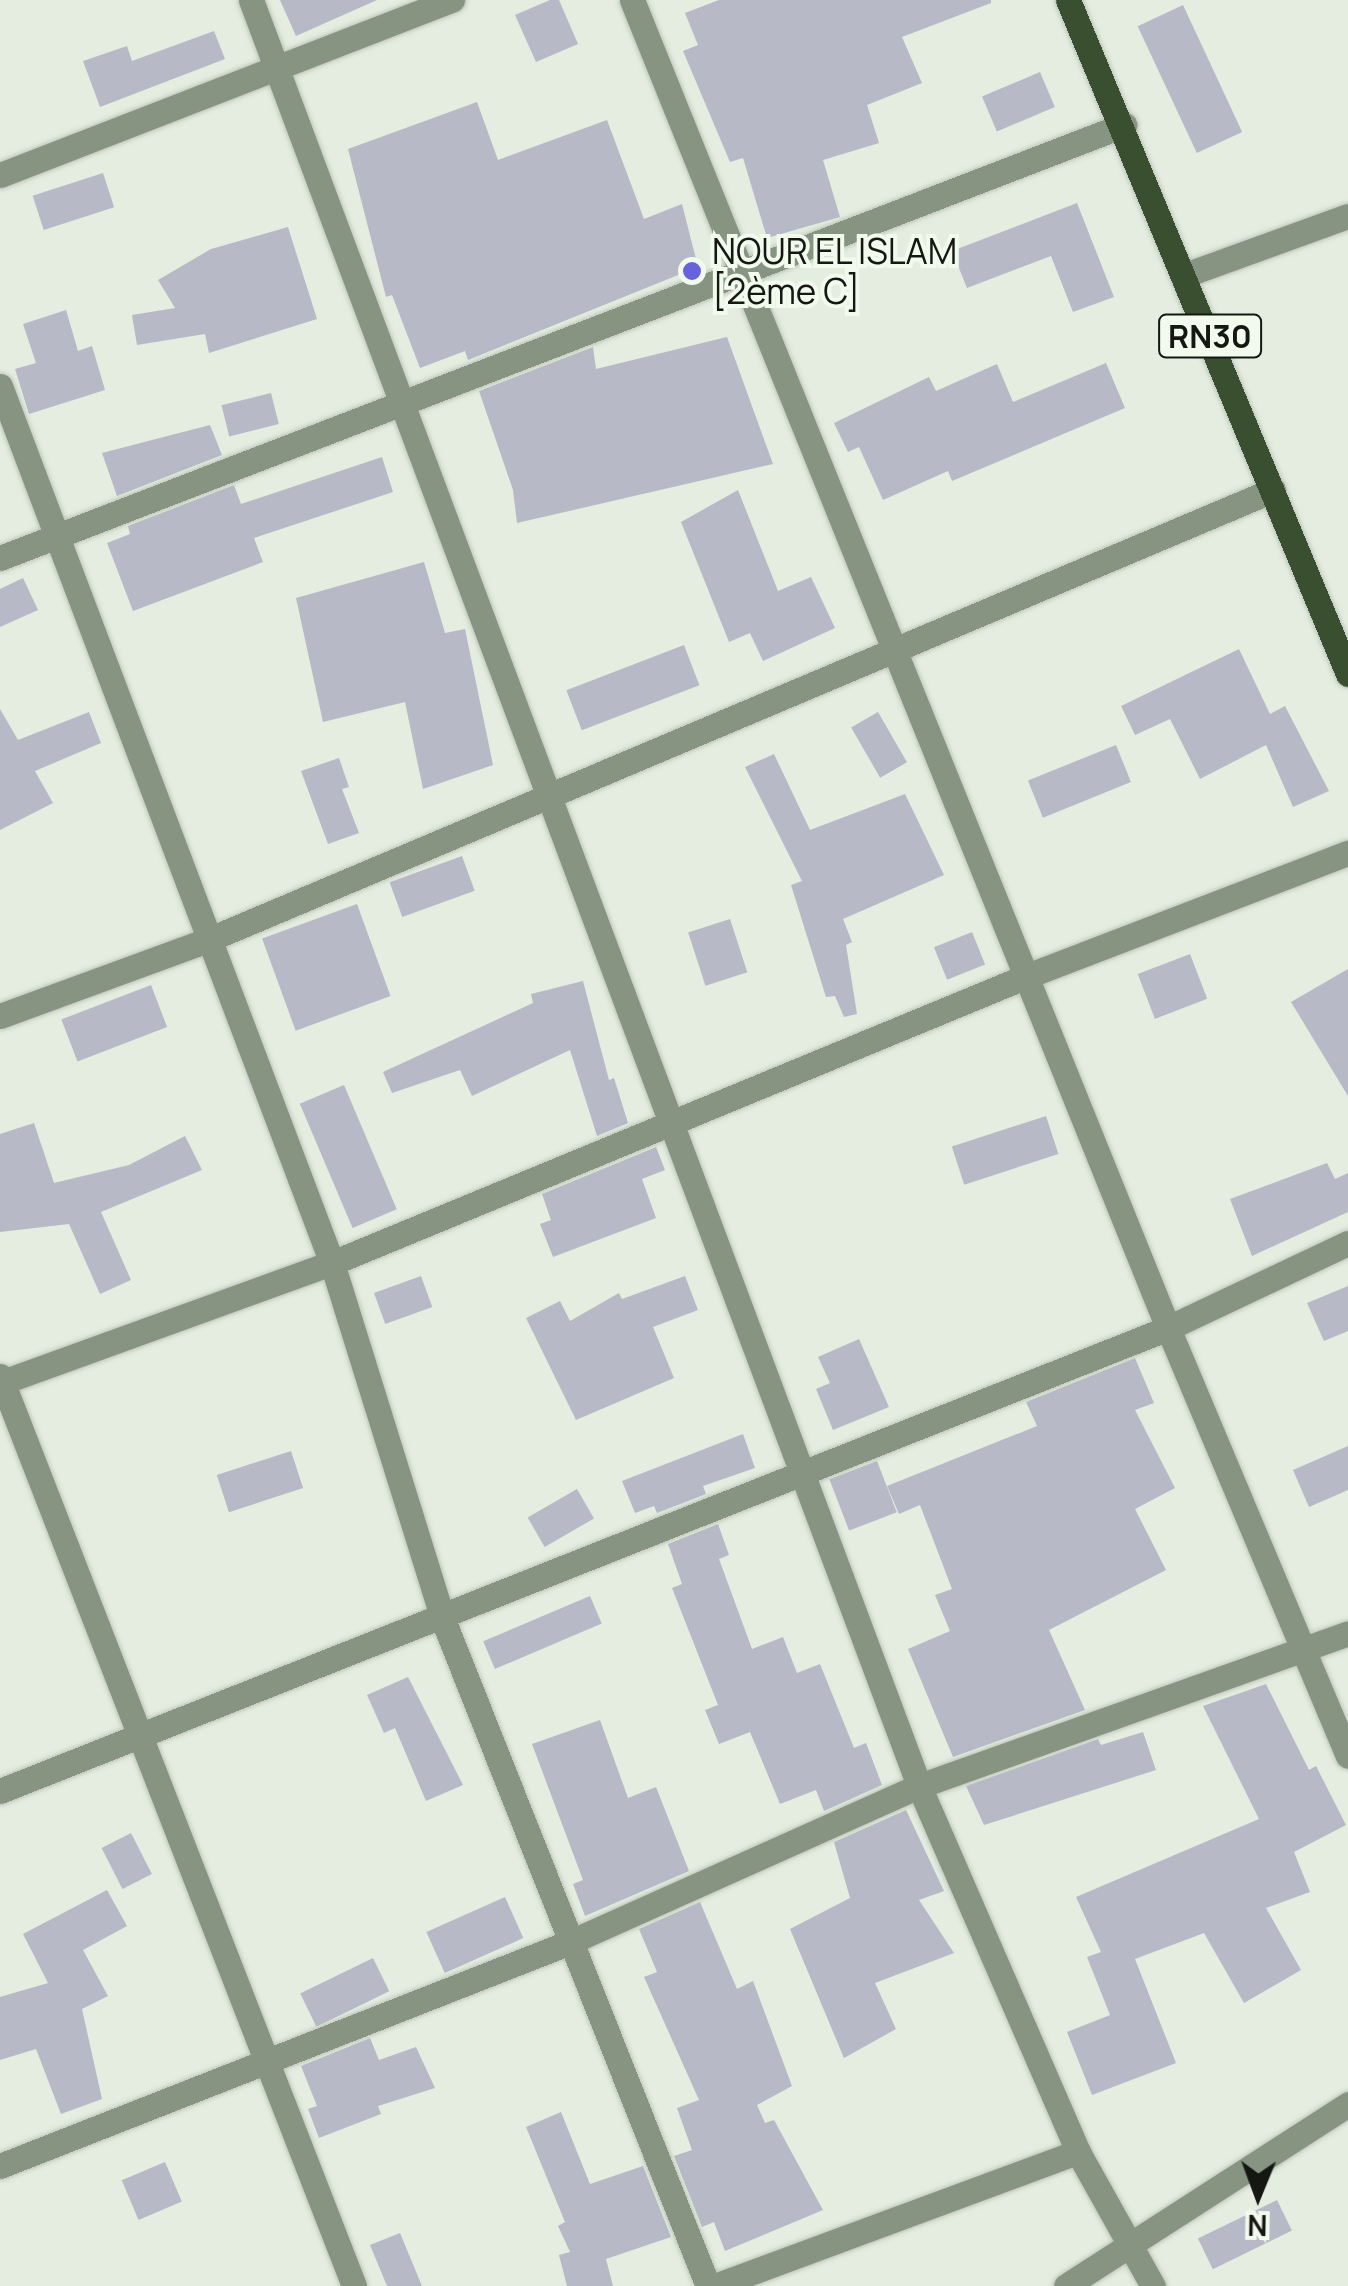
<!DOCTYPE html>
<meta charset="utf-8">
<style>
body{margin:0}
#map{position:relative;width:1348px;height:2286px;overflow:hidden;background:#e4ede0;font-family:Manrope,sans-serif}
div>[style]{position:absolute}
.building>*{inset:0;background:#b7b9c6;transform-origin:0 0}
.roads{filter:drop-shadow(0 0 2px #bfc6bb) drop-shadow(0 0 2px #bfc6bb)}
.minor>*{height:25px;margin:-12.5px;padding:0 12.5px;transform-origin:12.5px;border-radius:12.5px;background:#879482}
.major>*{height:25px;margin:-12.5px;padding:0 12.5px;transform-origin:12.5px;border-radius:12.5px;background:#394f2f}
.dots>*{width:28px;height:28px;translate:-50% -50%;box-sizing:border-box;border:5px solid #f1faed;border-radius:50%}
span{translate:-50% -50%;white-space:nowrap;text-align:center;line-height:1.15;-webkit-text-stroke:8px #f1faed;paint-order:stroke}
.shield-label span{padding:2px 8px;background:#f1faed;border:2px solid;border-radius:8px;-webkit-text-stroke-width:0}
.shield-label{font-size:32px;color:#141712;font-weight:700}
.poi-label{font-size:35px;color:#141712}
.left{translate:0 -50%;text-align:left}
.north{position:absolute;left:1208px;top:2146px;width:100px;height:100px;-webkit-text-stroke:8px #f1faed;paint-order:stroke;rotate:181deg;font-size:28px;font-weight:700;line-height:40px;text-align:center;color:#141712}
.north::after{content:'';display:block;margin:auto;width:35px;height:45px;background:#141712;clip-path:polygon(50% 0,100% 100%,50% 72%,0 100%)}
</style>
<div id="map">
<div class="building">
<div style="clip-path:polygon(280px 0,377px 0,296px 36px)"></div>
<div style="clip-path:polygon(550px 0,559px 0,578px 44px,536px 62px,515px 15px)"></div>
<div style="clip-path:polygon(719px 0,991px 0,991px 3px,902px 37px,922px 83px,867px 105px,879px 143px,823px 160px,840px 217px,767px 238px,743px 158px,730px 162px,683px 51px,698px 45px,685px 13px)"></div>
<div style="left:1183px;top:5px;width:140px;height:50px;rotate:65deg"></div>
<div style="clip-path:polygon(214px 31px,225px 59px,100px 107px,83px 61px,127px 46px,132px 61px)"></div>
<div style="left:1040px;top:72px;width:38px;height:63px;rotate:67deg"></div>
<div style="clip-path:polygon(477px 102px,498px 160px,607px 120px,644px 219px,682px 204px,698px 267px,468px 360px,465px 351px,420px 368px,392px 295px,386px 297px,348px 149px)"></div>
<div style="left:103px;top:173px;width:36px;height:74px;rotate:72deg"></div>
<div style="clip-path:polygon(1077px 203px,1114px 297px,1073px 312px,1051px 256px,967px 288px,952px 251px)"></div>
<div style="clip-path:polygon(288px 227px,317px 319px,209px 353px,205px 334px,137px 345px,132px 315px,175px 308px,158px 280px,211px 249px)"></div>
<div style="clip-path:polygon(66px 310px,78px 351px,92px 346px,105px 390px,29px 414px,15px 369px,36px 363px,23px 324px)"></div>
<div style="clip-path:polygon(727px 337px,773px 464px,517px 523px,513px 490px,479px 391px,593px 347px,596px 369px)"></div>
<div style="clip-path:polygon(1106px 363px,1125px 408px,952px 481px,948px 471px,883px 500px,859px 447px,848px 452px,834px 423px,929px 377px,936px 391px,997px 364px,1013px 402px)"></div>
<div style="left:271px;top:393px;width:32px;height:51px;rotate:76deg"></div>
<div style="clip-path:polygon(210px 425px,222px 455px,117px 496px,102px 453px)"></div>
<div style="clip-path:polygon(382px 457px,393px 492px,254px 538px,263px 562px,133px 611px,107px 543px,130px 534px,128px 526px,234px 485px,241px 504px)"></div>
<div style="clip-path:polygon(738px 490px,778px 591px,811px 577px,835px 628px,763px 661px,750px 633px,729px 642px,681px 522px)"></div>
<div style="clip-path:polygon(424px 562px,445px 633px,465px 629px,493px 765px,423px 789px,405px 702px,323px 722px,296px 598px)"></div>
<div style="clip-path:polygon(23px 578px,38px 610px,0 627px,0 589px)"></div>
<div style="left:684px;top:645px;width:43px;height:126px;rotate:69deg"></div>
<div style="clip-path:polygon(1239px 649px,1270px 714px,1285px 706px,1329px 791px,1293px 807px,1266px 745px,1200px 779px,1170px 719px,1135px 735px,1121px 706px)"></div>
<div style="clip-path:polygon(0 709px,18px 740px,89px 712px,101px 743px,35px 771px,53px 803px,0 830px)"></div>
<div style="left:878px;top:712px;width:58px;height:31px;rotate:60deg"></div>
<div style="left:1116px;top:745px;width:40px;height:95px;rotate:68deg"></div>
<div style="clip-path:polygon(774px 754px,810px 830px,905px 794px,944px 875px,843px 919px,852px 942px,846px 945px,857px 1014px,844px 1017px,835px 996px,826px 997px,791px 885px,802px 881px,745px 767px)"></div>
<div style="clip-path:polygon(339px 758px,349px 787px,342px 789px,359px 833px,328px 844px,301px 771px)"></div>
<div style="left:462px;top:856px;width:37px;height:77px;rotate:70deg"></div>
<div style="left:357px;top:904px;width:98px;height:101px;rotate:70deg"></div>
<div style="left:730px;top:919px;width:56px;height:44px;rotate:72deg"></div>
<div style="left:972px;top:932px;width:35px;height:41px;rotate:68deg"></div>
<div style="left:1190px;top:954px;width:48px;height:56px;rotate:69deg"></div>
<div style="clip-path:polygon(1348px 969px,1348px 1096px,1291px 1002px)"></div>
<div style="clip-path:polygon(583px 981px,609px 1080px,614px 1078px,628px 1123px,597px 1136px,570px 1050px,472px 1096px,460px 1070px,392px 1093px,383px 1072px,533px 1003px,531px 994px)"></div>
<div style="left:151px;top:985px;width:45px;height:96px;rotate:69deg"></div>
<div style="left:344px;top:1085px;width:135px;height:48px;rotate:67deg"></div>
<div style="left:1046px;top:1116px;width:40px;height:99px;rotate:72deg"></div>
<div style="clip-path:polygon(34px 1123px,54px 1183px,129px 1165px,185px 1136px,202px 1170px,101px 1212px,131px 1280px,100px 1294px,69px 1224px,0 1232px,0 1134px)"></div>
<div style="clip-path:polygon(656px 1147px,665px 1170px,642px 1179px,656px 1218px,553px 1257px,540px 1224px,551px 1220px,542px 1194px)"></div>
<div style="clip-path:polygon(1327px 1163px,1335px 1179px,1348px 1173px,1348px 1212px,1252px 1256px,1230px 1199px)"></div>
<div style="left:421px;top:1276px;width:33px;height:50px;rotate:70deg"></div>
<div style="clip-path:polygon(685px 1276px,698px 1310px,653px 1327px,674px 1378px,576px 1420px,526px 1318px,560px 1301px,570px 1321px,619px 1293px,622px 1299px)"></div>
<div style="clip-path:polygon(1348px 1286px,1348px 1331px,1324px 1341px,1307px 1303px)"></div>
<div style="clip-path:polygon(859px 1339px,889px 1407px,833px 1430px,816px 1389px,830px 1383px,818px 1357px)"></div>
<div style="clip-path:polygon(1135px 1358px,1154px 1403px,1135px 1410px,1175px 1488px,1135px 1509px,1166px 1570px,1049px 1630px,1085px 1710px,953px 1757px,908px 1649px,950px 1631px,935px 1595px,952px 1589px,920px 1505px,899px 1514px,887px 1486px,1037px 1426px,1026px 1402px)"></div>
<div style="clip-path:polygon(743px 1434px,755px 1468px,703px 1486px,706px 1494px,657px 1513px,654px 1506px,635px 1513px,622px 1481px)"></div>
<div style="clip-path:polygon(1348px 1446px,1348px 1490px,1309px 1507px,1293px 1470px)"></div>
<div style="left:291px;top:1451px;width:39px;height:78px;rotate:72deg"></div>
<div style="left:877px;top:1461px;width:55px;height:51px;rotate:69deg"></div>
<div style="left:577px;top:1489px;width:34px;height:57px;rotate:60deg"></div>
<div style="clip-path:polygon(718px 1524px,729px 1555px,719px 1559px,752px 1649px,783px 1637px,797px 1673px,820px 1664px,854px 1748px,866px 1743px,882px 1785px,824px 1811px,816px 1790px,780px 1804px,750px 1732px,719px 1744px,705px 1710px,718px 1705px,672px 1588px,682px 1584px,668px 1544px)"></div>
<div style="left:590px;top:1596px;width:30px;height:116px;rotate:67deg"></div>
<div style="clip-path:polygon(408px 1677px,463px 1785px,426px 1801px,395px 1728px,384px 1733px,367px 1695px)"></div>
<div style="clip-path:polygon(1266px 1684px,1309px 1770px,1316px 1766px,1346px 1825px,1294px 1852px,1310px 1892px,1266px 1908px,1301px 1970px,1244px 2003px,1204px 1933px,1135px 1959px,1176px 2063px,1092px 2095px,1067px 2032px,1110px 2015px,1087px 1957px,1101px 1952px,1076px 1897px,1259px 1819px,1203px 1706px)"></div>
<div style="clip-path:polygon(600px 1720px,628px 1798px,656px 1787px,689px 1871px,585px 1916px,573px 1884px,583px 1880px,532px 1744px)"></div>
<div style="clip-path:polygon(1143px 1732px,1156px 1770px,984px 1825px,966px 1786px,1098px 1739px,1101px 1745px)"></div>
<div style="clip-path:polygon(906px 1810px,944px 1891px,919px 1900px,954px 1953px,875px 1983px,896px 2029px,844px 2058px,790px 1929px,850px 1898px,834px 1842px)"></div>
<div style="left:131px;top:1833px;width:46px;height:33px;rotate:63deg"></div>
<div style="clip-path:polygon(107px 1890px,127px 1926px,83px 1950px,108px 1996px,82px 2009px,102px 2099px,61px 2114px,36px 2049px,0 2060px,0 1997px,48px 1983px,23px 1934px)"></div>
<div style="left:505px;top:1897px;width:45px;height:86px;rotate:66deg"></div>
<div style="clip-path:polygon(700px 1902px,737px 1989px,753px 1981px,792px 2086px,757px 2105px,765px 2123px,774px 2120px,823px 2210px,725px 2251px,714px 2222px,702px 2227px,674px 2156px,692px 2150px,677px 2108px,699px 2100px,644px 1977px,657px 1972px,639px 1929px)"></div>
<div style="left:373px;top:1958px;width:37px;height:81px;rotate:64deg"></div>
<div style="clip-path:polygon(370px 2038px,379px 2060px,416px 2047px,435px 2088px,378px 2106px,381px 2114px,319px 2138px,308px 2109px,317px 2106px,301px 2066px)"></div>
<div style="clip-path:polygon(561px 2112px,590px 2184px,643px 2166px,671px 2237px,606px 2259px,613px 2286px,567px 2286px,559px 2255px,570px 2252px,558px 2226px,565px 2222px,526px 2127px)"></div>
<div style="left:165px;top:2162px;width:43px;height:47px;rotate:67deg"></div>
<div style="left:1277px;top:2200px;width:34px;height:88px;rotate:64deg"></div>
<div style="clip-path:polygon(400px 2233px,422px 2286px,387px 2286px,370px 2245px)"></div>
</div>
<div class="roads">
<div class="minor">
<div style="left:251px;top:0;width:1907px;rotate:69.49deg"></div>
<div style="left:919px;top:1786px;width:399px;rotate:66.5deg"></div>
<div style="left:1078px;top:2152px;width:154px;rotate:60.8deg"></div>
<div style="left:632px;top:0;width:1432px;rotate:68.02deg"></div>
<div style="left:1168px;top:1328px;width:464px;rotate:67.2deg"></div>
<div style="left:0;top:175px;width:485px;rotate:-21.2deg"></div>
<div style="left:1185px;top:275px;width:173px;rotate:-19.9deg"></div>
<div style="left:0;top:386px;width:938px;rotate:69.27deg"></div>
<div style="left:332px;top:1263px;width:371px;rotate:72.7deg"></div>
<div style="left:442px;top:1617px;width:720px;rotate:68.32deg"></div>
<div style="left:0;top:558px;width:1205px;rotate:-21.07deg"></div>
<div style="left:0;top:1016px;width:224px;rotate:-20.1deg"></div>
<div style="left:210px;top:939px;width:1154px;rotate:-22.9deg"></div>
<div style="left:0;top:1376px;width:976px;rotate:68.74deg"></div>
<div style="left:0;top:1383px;width:353px;rotate:-19.9deg"></div>
<div style="left:332px;top:1263px;width:752px;rotate:-22.44deg"></div>
<div style="left:1027px;top:976px;width:344px;rotate:-21deg"></div>
<div style="left:0;top:1791px;width:1256px;rotate:-21.62deg"></div>
<div style="left:1168px;top:1328px;width:199px;rotate:-25.3deg"></div>
<div style="left:0;top:2166px;width:610px;rotate:-21.44deg"></div>
<div style="left:568px;top:1943px;width:385px;rotate:-24.1deg"></div>
<div style="left:919px;top:1786px;width:455px;rotate:-19.6deg"></div>
<div style="left:715px;top:2286px;width:387px;rotate:-20.3deg"></div>
<div style="left:1066px;top:2286px;width:336px;rotate:-32.8deg"></div>
</div>
<div class="major">
<div style="left:1068px;top:0;width:730px;rotate:67.44deg"></div>
</div>
</div>
<div class="dots">
<div style="left:692px;top:271px;background:#6763dd"></div>
</div>
<div class="shield-label">
<span style="left:1210px;top:336px">RN30</span>
</div>
<div class="poi-label">
<span class="left" style="left:712px;top:271px">NOUR EL ISLAM<br>[2ème C]</span>
</div>
<div class="north">N</div>
</div>
